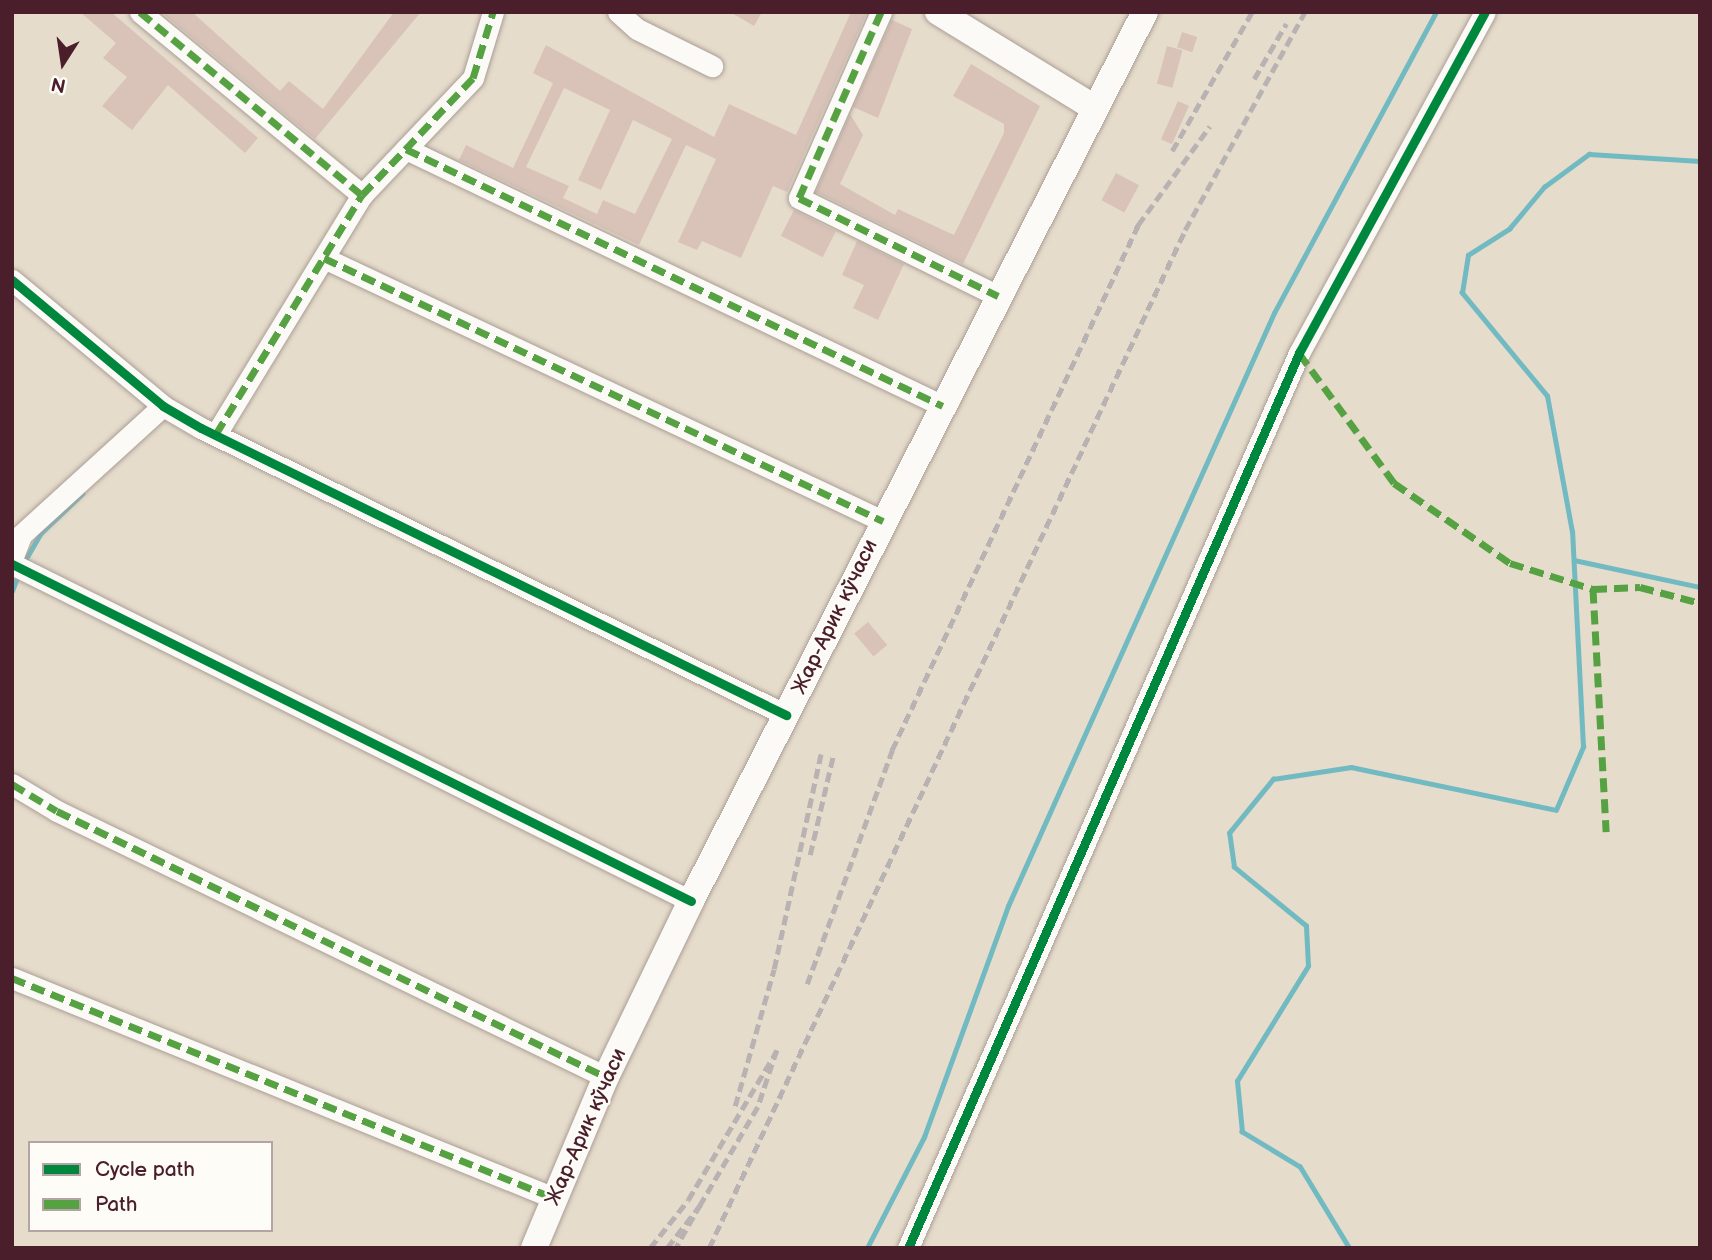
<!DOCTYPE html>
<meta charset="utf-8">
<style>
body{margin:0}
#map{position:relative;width:1712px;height:1260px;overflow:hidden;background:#e6dccb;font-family:"Balsamiq Sans",sans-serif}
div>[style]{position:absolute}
.stream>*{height:4.5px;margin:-2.25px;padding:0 2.25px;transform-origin:2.25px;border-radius:2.25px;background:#71bac1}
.building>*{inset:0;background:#d9c3b9;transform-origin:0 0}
.roads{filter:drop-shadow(0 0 2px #aa9e96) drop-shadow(0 0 2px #aa9e96)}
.minor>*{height:21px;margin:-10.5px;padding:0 10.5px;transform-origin:10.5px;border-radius:10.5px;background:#fbfaf7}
.major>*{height:26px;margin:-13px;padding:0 13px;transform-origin:13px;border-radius:13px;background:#fbfaf7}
.rail>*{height:4.5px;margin-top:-2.25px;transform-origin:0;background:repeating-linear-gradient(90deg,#b9b2b2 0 10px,transparent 0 15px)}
.quiet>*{height:7px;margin-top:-3.5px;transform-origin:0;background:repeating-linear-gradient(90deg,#56a243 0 14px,transparent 0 21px)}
.cycleway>*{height:9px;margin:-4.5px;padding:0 4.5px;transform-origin:4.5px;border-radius:4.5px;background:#00873e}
span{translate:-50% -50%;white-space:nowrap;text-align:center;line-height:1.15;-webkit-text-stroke:5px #fdfcf7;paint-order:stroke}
.street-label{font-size:21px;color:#4a1f2b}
.frame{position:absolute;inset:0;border:14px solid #4a1f2b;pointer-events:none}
.legend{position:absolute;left:28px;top:1141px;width:245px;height:91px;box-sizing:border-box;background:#fdfcf7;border:2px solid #b5a4a5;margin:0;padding:9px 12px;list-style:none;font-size:21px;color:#4a1f2b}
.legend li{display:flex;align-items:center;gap:14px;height:35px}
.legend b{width:35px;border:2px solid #b5a4a5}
.north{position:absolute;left:28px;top:28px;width:70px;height:70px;-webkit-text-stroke:5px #fdfcf7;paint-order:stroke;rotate:192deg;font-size:19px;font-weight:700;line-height:28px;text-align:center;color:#4a1f2b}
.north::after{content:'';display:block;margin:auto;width:24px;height:32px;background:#4a1f2b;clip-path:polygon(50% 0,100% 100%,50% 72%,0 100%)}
</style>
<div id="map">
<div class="stream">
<div style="left:1574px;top:560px;width:129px;rotate:12.1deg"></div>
<div style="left:23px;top:564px;width:36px;rotate:-60deg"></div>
<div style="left:41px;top:533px;width:57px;rotate:-43.6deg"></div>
<div style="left:12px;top:591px;width:17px;rotate:-69deg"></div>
<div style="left:867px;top:1248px;width:125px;rotate:-62.8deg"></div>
<div style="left:924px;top:1137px;width:246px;rotate:-70deg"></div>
<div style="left:1008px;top:906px;width:650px;rotate:-65.84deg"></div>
<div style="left:1274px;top:313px;width:342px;rotate:-61.7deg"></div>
<div style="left:1349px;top:1248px;width:95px;rotate:-121.2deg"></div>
<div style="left:1300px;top:1167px;width:68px;rotate:-148.9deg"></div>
<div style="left:1242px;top:1132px;width:51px;rotate:-95.6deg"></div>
<div style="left:1237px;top:1081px;width:135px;rotate:-58.3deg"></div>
<div style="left:1308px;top:966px;width:40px;rotate:-92.9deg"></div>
<div style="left:1306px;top:926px;width:93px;rotate:-140.7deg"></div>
<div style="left:1234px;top:867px;width:34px;rotate:-98deg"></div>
<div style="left:1229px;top:833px;width:70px;rotate:-50.8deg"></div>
<div style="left:1273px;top:779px;width:79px;rotate:-8.7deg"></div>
<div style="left:1351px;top:767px;width:209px;rotate:11.8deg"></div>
<div style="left:1556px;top:810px;width:69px;rotate:-66.8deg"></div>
<div style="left:1583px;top:747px;width:215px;rotate:-92.9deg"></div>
<div style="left:1572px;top:532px;width:138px;rotate:-100.4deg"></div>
<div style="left:1547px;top:396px;width:134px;rotate:-129.5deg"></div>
<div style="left:1462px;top:293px;width:38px;rotate:-81deg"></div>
<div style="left:1468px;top:255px;width:49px;rotate:-32.4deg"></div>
<div style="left:1509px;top:229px;width:55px;rotate:-50.2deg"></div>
<div style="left:1544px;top:187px;width:56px;rotate:-36.3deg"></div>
<div style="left:1589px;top:154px;width:111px;rotate:3.6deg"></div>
</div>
<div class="building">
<div style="clip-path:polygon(80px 12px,111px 12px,258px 138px,245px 153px,168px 85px,132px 130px,102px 106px,127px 77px,103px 58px,116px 43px)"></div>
<div style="clip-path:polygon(161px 12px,192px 12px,280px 91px,289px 81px,323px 109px,394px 12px,421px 12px,315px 139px)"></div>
<div style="clip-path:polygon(730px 12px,762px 12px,754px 26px)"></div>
<div style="clip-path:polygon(evenodd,851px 12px,867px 12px,787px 192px,773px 186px,741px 258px,702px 241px,697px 250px,678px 242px,716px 159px,686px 145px,639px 245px,459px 160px,466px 145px,513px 168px,553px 83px,533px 73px,546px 45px,714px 137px,729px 104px,796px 135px,851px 12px,564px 88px,610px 110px,578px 180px,601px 190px,633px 120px,672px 139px,635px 214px,603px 200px,597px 214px,563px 198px,569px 186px,526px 167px,564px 88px)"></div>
<div style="clip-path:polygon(892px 20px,912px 29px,878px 118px,853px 107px)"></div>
<div style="left:1182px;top:32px;width:16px;height:16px;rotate:18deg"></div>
<div style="left:1167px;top:46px;width:16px;height:39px;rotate:15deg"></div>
<div style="clip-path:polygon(971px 64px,1040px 106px,963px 264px,816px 192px,850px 114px,863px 135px,840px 184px,895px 215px,898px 209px,954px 235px,1004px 133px,1004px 124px,953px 96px)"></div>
<div style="left:1178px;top:101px;width:12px;height:42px;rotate:24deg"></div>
<div style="left:1116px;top:173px;width:26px;height:31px;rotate:28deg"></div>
<div style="left:794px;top:210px;width:47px;height:29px;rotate:27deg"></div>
<div style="clip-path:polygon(857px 241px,904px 264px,878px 320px,853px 308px,864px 285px,842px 275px)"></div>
<div style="left:868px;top:622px;width:30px;height:18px;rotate:50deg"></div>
</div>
<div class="roads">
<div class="minor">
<div style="left:140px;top:12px;width:288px;rotate:39.5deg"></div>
<div style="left:618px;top:12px;width:25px;rotate:42deg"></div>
<div style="left:637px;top:29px;width:84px;rotate:26.3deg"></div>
<div style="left:881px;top:12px;width:203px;rotate:113.8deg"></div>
<div style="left:799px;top:198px;width:222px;rotate:26.2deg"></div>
<div style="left:406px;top:149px;width:595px;rotate:25.58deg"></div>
<div style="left:324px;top:258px;width:618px;rotate:25.2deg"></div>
<div style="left:12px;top:280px;width:197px;rotate:39.8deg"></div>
<div style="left:163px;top:406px;width:44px;rotate:30.1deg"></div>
<div style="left:201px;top:428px;width:652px;rotate:26.13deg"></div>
<div style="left:216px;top:434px;width:280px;rotate:-58.6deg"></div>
<div style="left:362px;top:195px;width:161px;rotate:-46.5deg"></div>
<div style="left:473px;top:78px;width:69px;rotate:-73.1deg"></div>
<div style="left:12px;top:559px;width:26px;rotate:-69deg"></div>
<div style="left:21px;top:535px;width:192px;rotate:-42.3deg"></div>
<div style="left:12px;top:564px;width:758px;rotate:26.4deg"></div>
<div style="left:12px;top:784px;width:52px;rotate:31deg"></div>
<div style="left:57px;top:811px;width:610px;rotate:25.85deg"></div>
<div style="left:12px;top:978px;width:585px;rotate:22.09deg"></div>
<div style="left:908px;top:1248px;width:977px;rotate:-66.4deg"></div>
<div style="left:1299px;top:353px;width:388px;rotate:-61.4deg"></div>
</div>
<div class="major">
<div style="left:938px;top:12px;width:182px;rotate:31.5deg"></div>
<div style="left:534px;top:1248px;width:186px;rotate:-67.2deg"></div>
<div style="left:606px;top:1077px;width:195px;rotate:-64.2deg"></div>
<div style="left:691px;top:901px;width:998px;rotate:-62.95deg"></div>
</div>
</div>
<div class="rail">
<div style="left:1254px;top:79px;width:64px;rotate:-59.8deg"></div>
<div style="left:1172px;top:151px;width:160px;rotate:-60.1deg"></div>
<div style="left:810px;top:855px;width:102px;rotate:-76.9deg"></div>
<div style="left:807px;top:984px;width:249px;rotate:-70deg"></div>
<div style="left:892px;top:750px;width:580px;rotate:-64.89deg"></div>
<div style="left:1138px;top:225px;width:122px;rotate:-54deg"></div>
<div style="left:735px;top:1106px;width:142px;rotate:-74.1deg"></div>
<div style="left:774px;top:969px;width:220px;rotate:-77.7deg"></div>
<div style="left:650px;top:1248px;width:61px;rotate:-51.6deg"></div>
<div style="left:688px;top:1200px;width:174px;rotate:-59.3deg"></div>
<div style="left:777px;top:1050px;width:60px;rotate:108.4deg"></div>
<div style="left:758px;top:1107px;width:113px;rotate:120.4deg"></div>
<div style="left:667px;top:1248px;width:56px;rotate:-52.3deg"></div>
<div style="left:701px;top:1204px;width:51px;rotate:119.6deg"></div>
<div style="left:709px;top:1248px;width:1124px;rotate:-64.94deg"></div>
<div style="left:1185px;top:230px;width:249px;rotate:-61.2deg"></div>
</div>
<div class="quiet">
<div style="left:140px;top:12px;width:288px;rotate:39.5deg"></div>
<div style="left:881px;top:12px;width:203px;rotate:113.8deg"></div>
<div style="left:799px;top:198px;width:222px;rotate:26.2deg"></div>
<div style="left:406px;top:149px;width:595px;rotate:25.58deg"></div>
<div style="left:324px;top:258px;width:618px;rotate:25.2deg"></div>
<div style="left:1299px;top:353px;width:161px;rotate:53.8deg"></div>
<div style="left:1394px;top:483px;width:141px;rotate:34.6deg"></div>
<div style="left:1510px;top:563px;width:87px;rotate:17.4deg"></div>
<div style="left:1593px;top:589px;width:47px;rotate:-2.4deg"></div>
<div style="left:1640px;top:587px;width:62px;rotate:14.9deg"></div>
<div style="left:216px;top:434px;width:280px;rotate:-58.6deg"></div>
<div style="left:362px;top:195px;width:161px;rotate:-46.5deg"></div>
<div style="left:473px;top:78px;width:69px;rotate:-73.1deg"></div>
<div style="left:1593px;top:589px;width:243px;rotate:86.9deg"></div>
<div style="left:12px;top:784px;width:52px;rotate:31deg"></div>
<div style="left:57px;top:811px;width:610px;rotate:25.85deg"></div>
<div style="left:12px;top:978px;width:585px;rotate:22.09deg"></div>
</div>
<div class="cycleway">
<div style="left:12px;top:280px;width:197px;rotate:39.8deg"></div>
<div style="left:163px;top:406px;width:44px;rotate:30.1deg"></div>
<div style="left:201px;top:428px;width:652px;rotate:26.13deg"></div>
<div style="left:12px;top:564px;width:758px;rotate:26.4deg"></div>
<div style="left:908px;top:1248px;width:977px;rotate:-66.4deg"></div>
<div style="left:1299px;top:353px;width:388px;rotate:-61.4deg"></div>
</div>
<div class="street-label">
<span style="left:835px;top:617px;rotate:-64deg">Жар-Арик кўчаси</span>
<span style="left:586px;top:1127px;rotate:-66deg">Жар-Арик кўчаси</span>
</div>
<div class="frame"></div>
<ul class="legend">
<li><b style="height:9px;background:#00873e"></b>Cycle path</li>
<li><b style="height:9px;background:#56a243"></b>Path</li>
</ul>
<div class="north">N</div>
</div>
